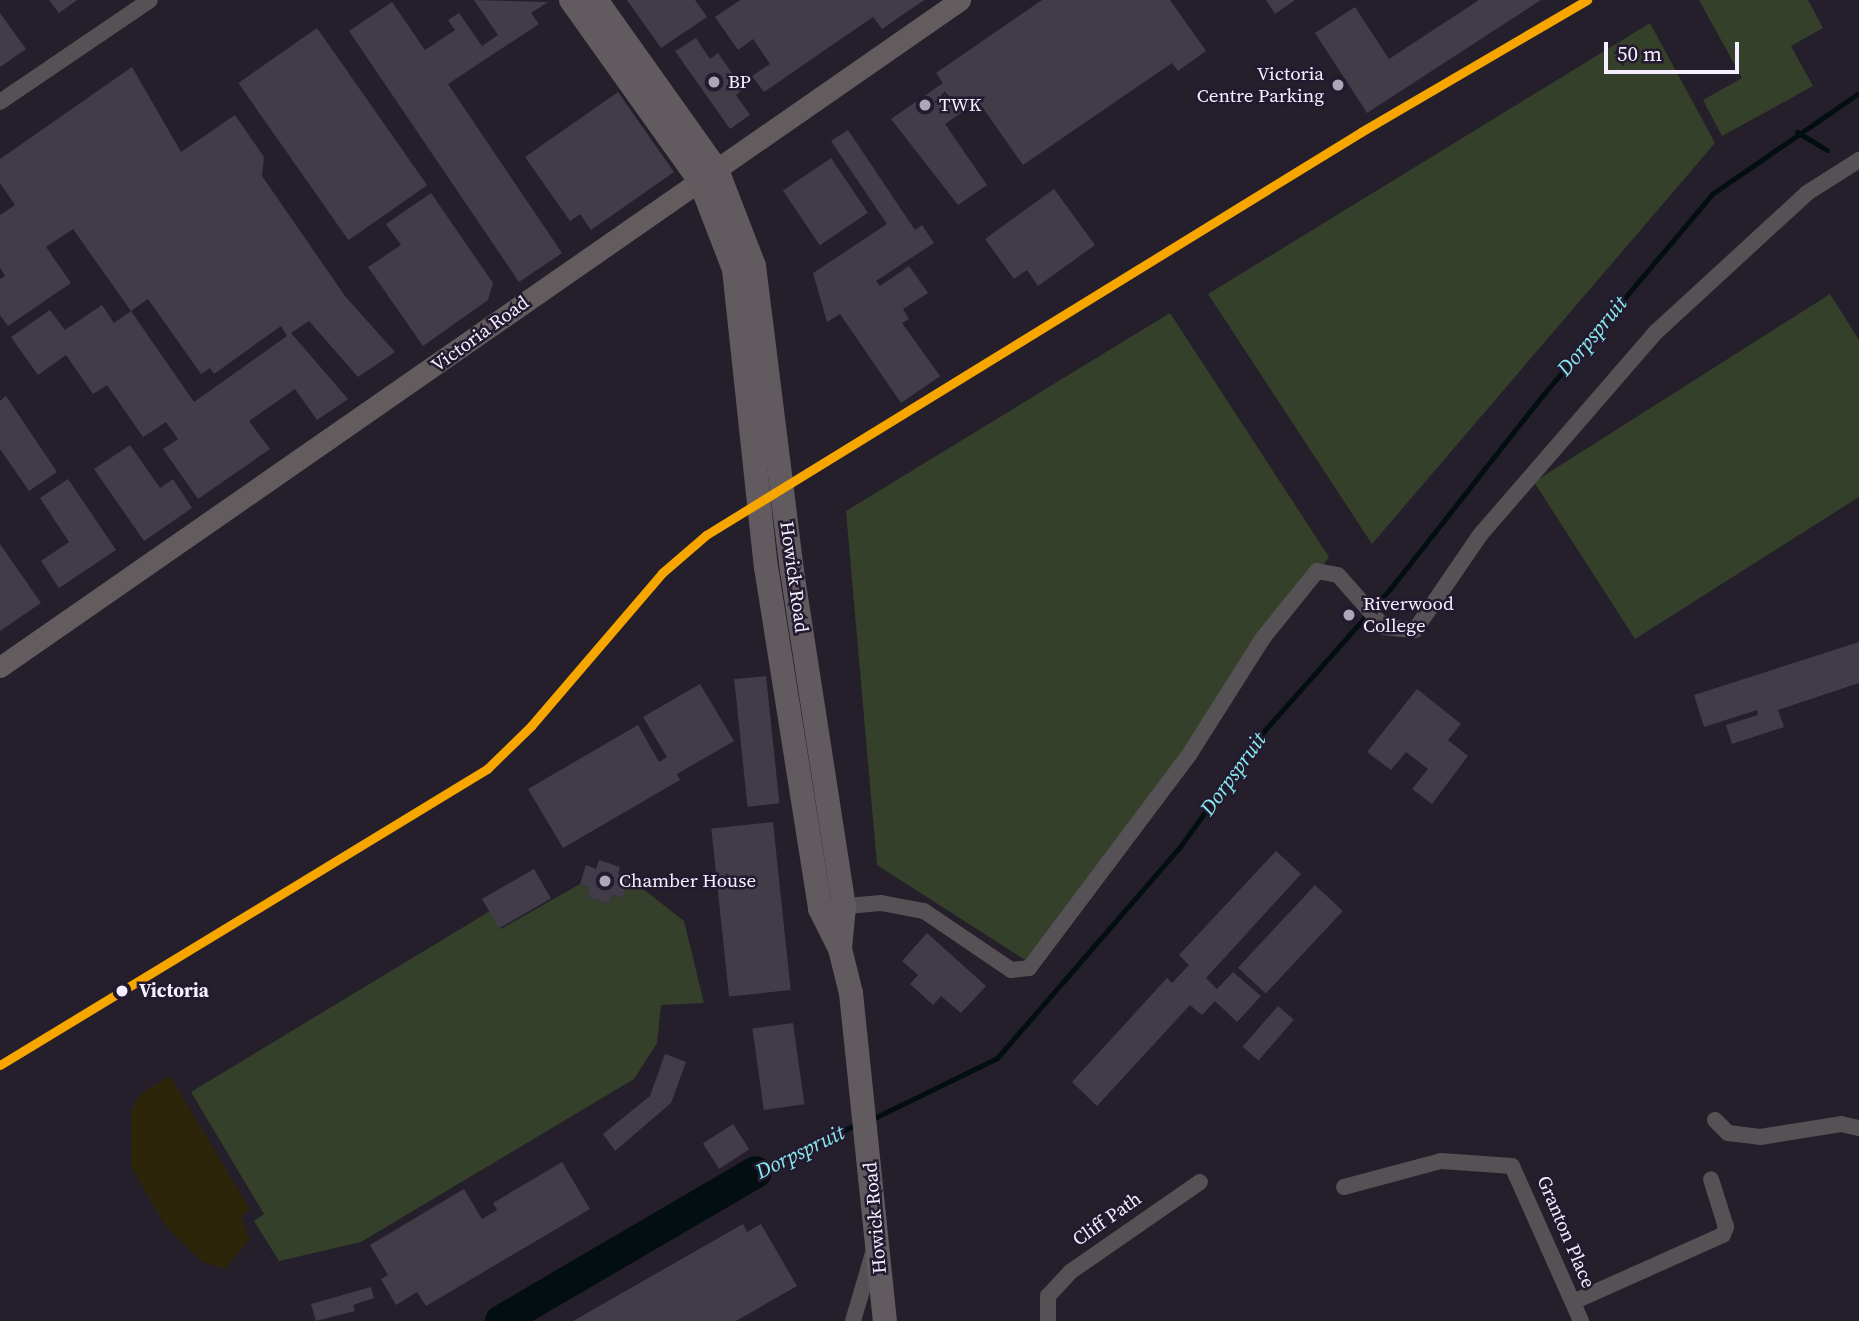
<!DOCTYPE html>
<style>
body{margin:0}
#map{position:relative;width:1859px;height:1321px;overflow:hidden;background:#241f2b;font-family:"Source Serif 4",serif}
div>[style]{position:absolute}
.green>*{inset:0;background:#344029}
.sand>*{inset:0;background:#2d250a}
.stream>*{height:5px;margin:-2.5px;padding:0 2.5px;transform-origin:2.5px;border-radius:2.5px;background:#030e10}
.river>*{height:32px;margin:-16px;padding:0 16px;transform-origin:16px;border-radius:16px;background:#030e10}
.building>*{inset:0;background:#423c49;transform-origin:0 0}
.street>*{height:16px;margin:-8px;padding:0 8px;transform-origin:8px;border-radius:8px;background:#565154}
.secondary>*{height:21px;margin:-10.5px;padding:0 10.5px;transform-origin:10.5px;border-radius:10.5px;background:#635c5f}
.primary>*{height:24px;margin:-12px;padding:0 12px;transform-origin:12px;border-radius:12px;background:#615b5f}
.rail-1>*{height:9px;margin:-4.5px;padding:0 4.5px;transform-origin:4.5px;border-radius:4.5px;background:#f7a600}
.dots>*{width:19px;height:19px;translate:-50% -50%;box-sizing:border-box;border:4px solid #231a30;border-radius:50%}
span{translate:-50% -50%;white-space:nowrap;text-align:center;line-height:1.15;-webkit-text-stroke:5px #231a30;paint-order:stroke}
.poi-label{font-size:19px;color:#f5efff}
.right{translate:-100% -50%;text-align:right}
.left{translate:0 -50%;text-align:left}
.street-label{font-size:19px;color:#f5efff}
.stop-label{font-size:19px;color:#f5efff;font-weight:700}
.water-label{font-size:21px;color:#87ecf0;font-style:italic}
.scale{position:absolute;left:1604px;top:42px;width:135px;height:32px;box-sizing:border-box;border:4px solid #f5efff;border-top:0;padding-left:9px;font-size:21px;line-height:24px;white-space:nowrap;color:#f5efff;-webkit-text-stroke:5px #231a30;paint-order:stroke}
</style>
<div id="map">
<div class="green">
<div style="clip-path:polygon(1699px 0,1808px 0,1823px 28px,1791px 46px,1813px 86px,1722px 136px,1703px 100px,1742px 78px)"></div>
<div style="clip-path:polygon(1650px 23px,1715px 143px,1372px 544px,1208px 294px)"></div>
<div style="clip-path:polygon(1830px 294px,1859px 340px,1859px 497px,1635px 639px,1534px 482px)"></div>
<div style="clip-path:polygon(1170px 313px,1329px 557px,1025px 960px,877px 865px,846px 511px)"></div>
<div style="clip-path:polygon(629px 878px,684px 921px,704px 1003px,661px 1005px,657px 1043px,634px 1079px,361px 1242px,279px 1261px,254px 1221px,264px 1214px,191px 1092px,490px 911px,501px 929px,580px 884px,590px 888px,587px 897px,609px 904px,612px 895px,623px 898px)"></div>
</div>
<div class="sand">
<div style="clip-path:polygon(170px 1076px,250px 1209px,241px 1217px,250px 1239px,225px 1269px,201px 1261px,166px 1227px,131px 1166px,131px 1111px,139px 1095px)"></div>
</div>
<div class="stream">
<div style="left:1797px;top:132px;width:35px;rotate:31deg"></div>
<div style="left:870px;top:1120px;width:141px;rotate:-26deg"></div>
<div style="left:997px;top:1058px;width:278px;rotate:-49.1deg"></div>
<div style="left:1179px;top:848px;width:143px;rotate:-54.1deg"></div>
<div style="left:1263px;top:732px;width:191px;rotate:-48.4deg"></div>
<div style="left:1390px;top:589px;width:246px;rotate:-51.8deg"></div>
<div style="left:1542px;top:396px;width:264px;rotate:-49.9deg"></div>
<div style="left:1712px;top:194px;width:178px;rotate:-34.5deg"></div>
<div style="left:756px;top:1172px;width:112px;rotate:-25.4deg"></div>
</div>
<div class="river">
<div style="left:501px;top:1321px;width:295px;rotate:-30.3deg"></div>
</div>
<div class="building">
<div style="clip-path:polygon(49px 0,77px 0,59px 13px)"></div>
<div style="clip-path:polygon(474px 0,548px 2px,531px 13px,539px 24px,448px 84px,562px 253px,519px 282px,349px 31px,392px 2px,425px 50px,455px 30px,448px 20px,459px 13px,482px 46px,498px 35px)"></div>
<div style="clip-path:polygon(627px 0,695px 0,707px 17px,661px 48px)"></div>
<div style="clip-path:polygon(740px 0,924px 0,882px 29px,873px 17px,764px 92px,752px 76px,770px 64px,753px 39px,738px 50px,715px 17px)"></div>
<div style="clip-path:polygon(1042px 0,1170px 0,1206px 51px,1178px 71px,1172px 63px,1023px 165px,978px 101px,945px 124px,987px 185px,958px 205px,891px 119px,943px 83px,936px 73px)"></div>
<div style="clip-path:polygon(1266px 0,1295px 0,1275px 14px)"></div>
<div style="clip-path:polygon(1479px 0,1541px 0,1367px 113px,1315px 33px,1355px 7px,1389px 59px)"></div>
<div style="clip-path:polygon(0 13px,26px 49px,0 67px)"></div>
<div style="left:317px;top:28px;width:192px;height:96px;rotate:55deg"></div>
<div style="clip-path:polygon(696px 38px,710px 59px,718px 53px,743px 89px,736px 95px,750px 115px,730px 129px,675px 51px)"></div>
<div style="clip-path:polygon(evenodd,132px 67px,181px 152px,235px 115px,264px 157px,262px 176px,345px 296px,395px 352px,358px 377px,309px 321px,291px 333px,348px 399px,317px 420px,295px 389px,249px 421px,270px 449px,198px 499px,163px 449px,178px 439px,166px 422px,143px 437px,107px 385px,93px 394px,66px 355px,38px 375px,11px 337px,50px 310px,65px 330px,102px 305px,114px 323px,131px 311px,73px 229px,46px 247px,71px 283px,8px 326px,0 315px,0 279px,5px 276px,0 268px,0 215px,15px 205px,0 183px,0 159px,132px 67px,148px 299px,201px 374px,210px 368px,214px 374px,281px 326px,287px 336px,194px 402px,131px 311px,148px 299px)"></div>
<div style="clip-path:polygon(618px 92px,674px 172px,591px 230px,580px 214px,570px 221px,525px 157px)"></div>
<div style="clip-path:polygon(848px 130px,915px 230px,922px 225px,934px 243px,876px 281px,880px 286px,909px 266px,928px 293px,903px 309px,909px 319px,902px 323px,940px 376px,901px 403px,840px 314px,827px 322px,813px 273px,887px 224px,831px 141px)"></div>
<div style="left:831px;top:158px;width:66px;height:58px;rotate:56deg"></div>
<div style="clip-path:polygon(1054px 189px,1095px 245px,1038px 286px,1027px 270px,1014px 279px,985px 239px)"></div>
<div style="clip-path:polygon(431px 193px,493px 283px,488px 300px,423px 346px,368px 267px,401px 245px,386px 224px)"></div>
<div style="clip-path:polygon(6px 396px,57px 472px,29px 491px,0 449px,0 401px)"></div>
<div style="clip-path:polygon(130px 445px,160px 488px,173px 479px,192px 508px,144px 541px,94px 469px)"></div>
<div style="clip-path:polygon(68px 479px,116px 550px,59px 588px,41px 561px,69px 542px,40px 498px)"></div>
<div style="clip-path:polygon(0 544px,41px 603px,0 631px)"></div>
<div style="clip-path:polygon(1859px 642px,1859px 683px,1778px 710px,1784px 727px,1732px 744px,1726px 725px,1758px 715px,1757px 710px,1704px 727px,1694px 695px)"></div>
<div style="left:766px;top:676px;width:128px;height:32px;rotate:84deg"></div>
<div style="clip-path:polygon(700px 684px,734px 741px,677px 774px,680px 780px,563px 848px,528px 789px,638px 725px,659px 762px,667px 757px,643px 717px)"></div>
<div style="clip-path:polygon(1417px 689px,1461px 724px,1448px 740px,1468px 756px,1432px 804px,1412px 789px,1428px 769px,1406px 752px,1391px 770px,1367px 752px)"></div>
<div style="left:773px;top:822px;width:169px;height:62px;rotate:84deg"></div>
<div style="clip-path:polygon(1276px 851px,1301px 874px,1206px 978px,1217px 989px,1233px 972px,1261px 996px,1237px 1022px,1215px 1001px,1202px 1015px,1190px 1005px,1097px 1106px,1072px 1082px,1167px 978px,1172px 983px,1189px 965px,1179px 955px)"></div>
<div style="clip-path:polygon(599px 860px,620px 867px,618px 874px,629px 878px,623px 898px,612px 895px,609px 904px,587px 897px,590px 888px,580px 884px,586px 865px,596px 869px)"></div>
<div style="left:534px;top:869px;width:34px;height:60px;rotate:60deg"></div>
<div style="left:1315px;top:885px;width:38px;height:113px;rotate:43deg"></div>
<div style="clip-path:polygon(927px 933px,986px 986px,961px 1013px,941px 996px,933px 1005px,910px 984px,918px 975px,902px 961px)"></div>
<div style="left:1278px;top:1006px;width:21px;height:54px;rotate:41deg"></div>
<div style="left:793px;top:1023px;width:82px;height:41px;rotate:82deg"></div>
<div style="clip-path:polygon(665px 1054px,686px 1062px,671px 1103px,615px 1151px,603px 1134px,650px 1096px)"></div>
<div style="left:733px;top:1124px;width:30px;height:36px;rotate:57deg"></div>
<div style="clip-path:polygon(562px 1162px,590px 1209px,426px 1306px,417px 1292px,396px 1305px,381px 1279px,388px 1275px,370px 1245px,464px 1189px,482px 1219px,497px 1210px,493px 1203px)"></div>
<div style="clip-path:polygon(743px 1224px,747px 1232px,761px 1224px,797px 1286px,736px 1321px,573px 1321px)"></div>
<div style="clip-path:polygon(371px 1287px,374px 1298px,353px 1305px,355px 1311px,316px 1321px,311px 1304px)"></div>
</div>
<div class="street">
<div style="left:0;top:102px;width:181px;rotate:-34.2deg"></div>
<div style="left:836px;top:907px;width:45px;rotate:-5.1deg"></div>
<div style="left:881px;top:903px;width:44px;rotate:10.5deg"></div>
<div style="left:924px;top:911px;width:105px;rotate:34.1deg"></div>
<div style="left:1011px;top:970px;width:18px;rotate:-6deg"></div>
<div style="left:1029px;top:968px;width:266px;rotate:-53.1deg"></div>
<div style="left:1189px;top:755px;width:138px;rotate:-57.7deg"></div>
<div style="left:1263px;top:638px;width:86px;rotate:-51.1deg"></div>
<div style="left:1317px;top:571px;width:21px;rotate:11deg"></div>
<div style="left:1338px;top:575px;width:69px;rotate:48.5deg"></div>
<div style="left:1384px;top:627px;width:31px;rotate:6deg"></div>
<div style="left:1415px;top:630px;width:115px;rotate:-55.6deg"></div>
<div style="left:1480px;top:535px;width:269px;rotate:-49.1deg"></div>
<div style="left:1656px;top:332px;width:205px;rotate:-42.6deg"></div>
<div style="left:1807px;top:193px;width:62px;rotate:-32.4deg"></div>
<div style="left:1715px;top:1120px;width:18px;rotate:45deg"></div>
<div style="left:1728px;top:1133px;width:32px;rotate:7deg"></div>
<div style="left:1760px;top:1137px;width:82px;rotate:-9.1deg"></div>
<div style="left:1841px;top:1124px;width:18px;rotate:13deg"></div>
<div style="left:1344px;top:1187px;width:100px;rotate:-15deg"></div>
<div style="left:1441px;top:1161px;width:71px;rotate:4deg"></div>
<div style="left:1512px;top:1166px;width:170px;rotate:66deg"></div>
<div style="left:1573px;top:1302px;width:164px;rotate:-24.1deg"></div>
<div style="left:1723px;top:1235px;width:9px;rotate:-69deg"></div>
<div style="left:1726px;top:1227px;width:50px;rotate:-107.4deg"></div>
<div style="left:853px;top:1321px;width:71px;rotate:-73.6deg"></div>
<div style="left:1048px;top:1321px;width:25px;rotate:-90deg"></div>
<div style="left:1048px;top:1296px;width:33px;rotate:-47deg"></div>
<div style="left:1070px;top:1272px;width:158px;rotate:-34.7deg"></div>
</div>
<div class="secondary">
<div style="left:0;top:667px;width:1169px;rotate:-34.79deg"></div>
</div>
<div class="primary">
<div style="left:571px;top:0;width:222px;rotate:54.5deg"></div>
<div style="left:700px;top:181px;width:94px;rotate:68.9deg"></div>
<div style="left:734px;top:269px;width:300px;rotate:83.9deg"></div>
<div style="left:766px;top:567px;width:346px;rotate:81deg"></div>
<div style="left:820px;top:909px;width:45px;rotate:63.4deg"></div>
<div style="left:840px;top:949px;width:45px;rotate:76deg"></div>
<div style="left:851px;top:993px;width:330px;rotate:84.1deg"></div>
<div style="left:596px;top:0;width:209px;rotate:54.6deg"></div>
<div style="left:717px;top:170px;width:103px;rotate:68.9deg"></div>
<div style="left:754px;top:266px;width:307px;rotate:82.9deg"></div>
<div style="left:792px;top:571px;width:339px;rotate:81.2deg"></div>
<div style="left:844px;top:906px;width:42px;rotate:95.4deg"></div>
</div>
<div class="rail-1">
<div style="left:0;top:1065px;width:570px;rotate:-31.29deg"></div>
<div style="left:487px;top:769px;width:62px;rotate:-44.3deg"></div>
<div style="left:531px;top:726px;width:201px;rotate:-49.4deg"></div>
<div style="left:662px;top:573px;width:58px;rotate:-40.8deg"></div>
<div style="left:706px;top:535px;width:769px;rotate:-31.6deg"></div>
<div style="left:1361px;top:132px;width:262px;rotate:-30.3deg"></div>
</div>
<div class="dots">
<div style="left:714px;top:82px;background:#aca6b5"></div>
<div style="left:1338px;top:85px;background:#aca6b5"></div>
<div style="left:925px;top:105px;background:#aca6b5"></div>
<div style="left:1349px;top:615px;background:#aca6b5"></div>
<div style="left:605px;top:881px;background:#aca6b5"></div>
<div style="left:122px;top:991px;background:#f5efff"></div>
</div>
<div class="poi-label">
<span class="right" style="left:1324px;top:85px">Victoria<br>Centre Parking</span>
<span class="left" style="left:728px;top:82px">BP</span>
<span class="left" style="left:939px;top:105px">TWK</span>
<span class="left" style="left:1363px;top:615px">Riverwood<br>College</span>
<span class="left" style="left:619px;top:881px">Chamber House</span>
</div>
<div class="street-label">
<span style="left:480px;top:334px;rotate:-36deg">Victoria Road</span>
<span style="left:794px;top:577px;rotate:82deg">Howick Road</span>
<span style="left:875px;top:1218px;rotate:-95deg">Howick Road</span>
<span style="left:1107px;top:1219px;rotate:-35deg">Cliff Path</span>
<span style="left:1566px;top:1232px;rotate:67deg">Granton Place</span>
</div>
<div class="stop-label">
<span class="left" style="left:139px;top:991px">Victoria</span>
</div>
<div class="water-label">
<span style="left:1592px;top:336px;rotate:-50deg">Dorpspruit</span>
<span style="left:1233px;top:774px;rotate:-54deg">Dorpspruit</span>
<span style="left:800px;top:1152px;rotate:-26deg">Dorpspruit</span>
</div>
<div class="scale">50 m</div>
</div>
